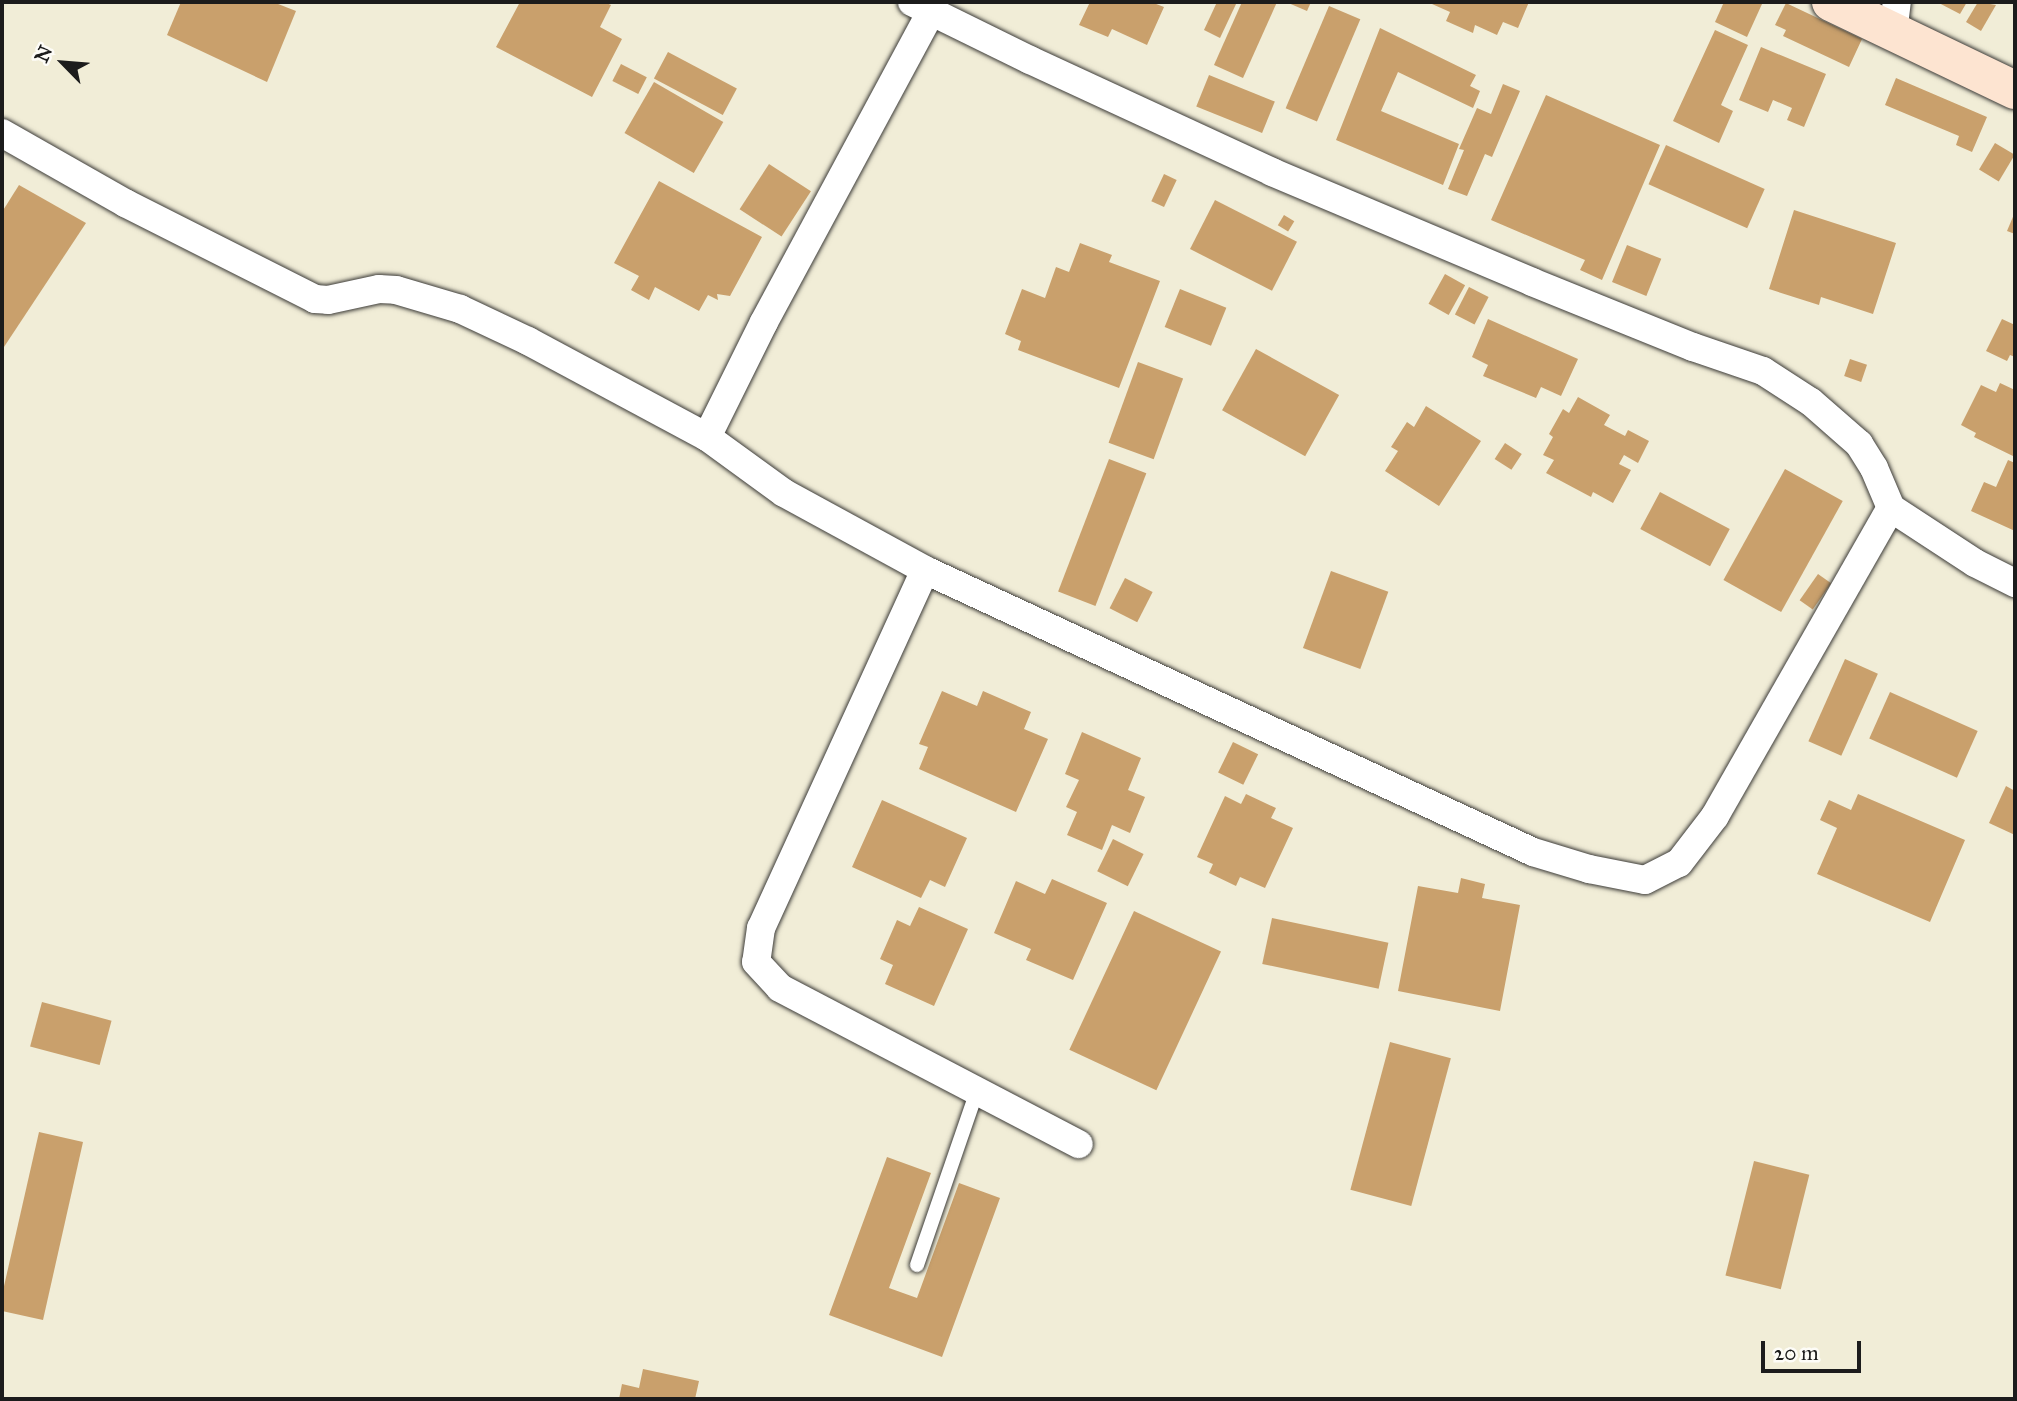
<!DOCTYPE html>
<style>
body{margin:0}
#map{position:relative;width:2017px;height:1401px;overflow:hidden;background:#f1edd7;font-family:"IM FELL Great Primer",serif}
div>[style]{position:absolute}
.building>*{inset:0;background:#c9a06c;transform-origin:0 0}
.roads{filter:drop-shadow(0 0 2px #3c3b38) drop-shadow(0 0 2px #3c3b38)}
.lane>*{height:14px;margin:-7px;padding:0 7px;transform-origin:7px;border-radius:7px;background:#fff}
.street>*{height:28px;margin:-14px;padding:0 14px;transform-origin:14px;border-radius:14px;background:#fff}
.secondary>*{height:38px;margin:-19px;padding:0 19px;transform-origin:19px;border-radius:19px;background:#fde4d1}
span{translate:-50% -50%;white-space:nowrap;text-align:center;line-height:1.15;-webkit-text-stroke:5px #fdfcf7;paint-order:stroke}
.frame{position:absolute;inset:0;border:4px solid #1c1c1c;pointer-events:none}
.north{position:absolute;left:28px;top:28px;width:70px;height:70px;-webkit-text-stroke:5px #fdfcf7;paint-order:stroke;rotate:295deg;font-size:19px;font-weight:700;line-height:28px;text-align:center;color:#1c1c1c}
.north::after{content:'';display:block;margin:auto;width:24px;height:32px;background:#1c1c1c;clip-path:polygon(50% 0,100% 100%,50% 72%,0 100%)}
.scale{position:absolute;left:1761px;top:1341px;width:100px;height:32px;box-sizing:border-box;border:4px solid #1c1c1c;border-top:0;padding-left:9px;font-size:21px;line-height:24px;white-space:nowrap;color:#1c1c1c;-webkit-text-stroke:5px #fdfcf7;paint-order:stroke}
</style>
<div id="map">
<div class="building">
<div style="clip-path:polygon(181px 2px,273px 2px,296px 11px,267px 82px,167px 35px)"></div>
<div style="clip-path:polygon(520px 2px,604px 2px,611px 5px,600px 27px,622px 39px,592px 97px,496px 47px)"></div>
<div style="clip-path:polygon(1090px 2px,1151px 2px,1164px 7px,1147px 45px,1112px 29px,1108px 37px,1079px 25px)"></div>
<div style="clip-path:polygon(1217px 2px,1237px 2px,1220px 38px,1204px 30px)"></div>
<div style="clip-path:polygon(1242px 2px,1277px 2px,1243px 78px,1214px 65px)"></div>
<div style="clip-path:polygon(1286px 2px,1311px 2px,1307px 11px)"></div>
<div style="clip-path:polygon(1433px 2px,1529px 2px,1518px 28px,1503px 22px,1497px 35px,1475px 25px,1473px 33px,1446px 21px,1450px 12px,1432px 4px)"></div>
<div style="clip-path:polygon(1724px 2px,1762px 4px,1747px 37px,1715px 22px)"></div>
<div style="clip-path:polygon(1937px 2px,1967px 2px,1960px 14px)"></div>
<div style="clip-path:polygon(1978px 2px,1996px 5px,1981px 31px,1966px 22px)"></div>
<div style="clip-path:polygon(1786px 3px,1862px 39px,1849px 67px,1783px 36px,1786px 30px,1775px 25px)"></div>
<div style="left:1329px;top:6px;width:34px;height:111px;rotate:23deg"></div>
<div style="clip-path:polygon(1380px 28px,1476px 75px,1470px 86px,1480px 91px,1473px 108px,1398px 72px,1381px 111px,1459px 144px,1443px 185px,1336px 140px)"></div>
<div style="clip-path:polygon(1715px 30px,1748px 45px,1721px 105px,1733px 111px,1719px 143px,1673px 121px)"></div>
<div style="clip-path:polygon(1761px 47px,1826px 74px,1804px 127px,1787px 120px,1792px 108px,1773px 100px,1768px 112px,1739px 100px)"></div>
<div style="left:668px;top:52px;width:78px;height:30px;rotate:28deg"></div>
<div style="left:621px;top:64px;width:29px;height:19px;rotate:27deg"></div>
<div style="left:1209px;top:75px;width:71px;height:34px;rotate:22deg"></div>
<div style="clip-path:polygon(1896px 78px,1987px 117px,1972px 152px,1956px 145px,1959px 136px,1885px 105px)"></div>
<div style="left:654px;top:82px;width:80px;height:59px;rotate:30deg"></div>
<div style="clip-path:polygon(1503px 84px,1520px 91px,1492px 157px,1485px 154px,1467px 196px,1448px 189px,1464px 150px,1459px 149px,1477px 108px,1491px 114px)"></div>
<div style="clip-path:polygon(1546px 95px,1660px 145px,1602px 280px,1580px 270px,1585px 260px,1491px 220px)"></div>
<div style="left:1995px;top:143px;width:23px;height:31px;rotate:31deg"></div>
<div style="left:1666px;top:145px;width:108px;height:43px;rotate:24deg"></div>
<div style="left:769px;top:164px;width:50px;height:54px;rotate:33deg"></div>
<div style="left:1164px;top:174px;width:14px;height:30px;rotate:25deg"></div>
<div style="clip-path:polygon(659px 181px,762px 237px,730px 296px,717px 294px,718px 300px,708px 295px,699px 311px,655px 287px,649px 300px,631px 290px,639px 276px,614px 263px)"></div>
<div style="clip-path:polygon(19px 185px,86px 223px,2px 350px,2px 212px)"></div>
<div style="left:1215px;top:200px;width:92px;height:55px;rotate:27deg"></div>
<div style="clip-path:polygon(1794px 210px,1896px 243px,1873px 314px,1821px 297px,1819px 305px,1769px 289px)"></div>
<div style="clip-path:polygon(2015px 212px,2015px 234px,2007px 231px)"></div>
<div style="left:1284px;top:215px;width:12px;height:12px;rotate:31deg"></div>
<div style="clip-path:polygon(1080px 243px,1112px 255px,1109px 262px,1160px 281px,1119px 388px,1018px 350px,1021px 341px,1005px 334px,1022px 289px,1045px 298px,1056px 267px,1069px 272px)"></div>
<div style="left:1627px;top:245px;width:37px;height:40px;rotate:22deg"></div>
<div style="left:1445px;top:274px;width:23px;height:34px;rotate:29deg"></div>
<div style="left:1469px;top:287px;width:22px;height:31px;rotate:27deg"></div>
<div style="left:1180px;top:289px;width:50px;height:41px;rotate:22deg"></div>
<div style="clip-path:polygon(1488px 319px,1578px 359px,1561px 396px,1541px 387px,1536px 398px,1483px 376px,1488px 365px,1472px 357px)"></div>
<div style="clip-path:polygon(2002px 319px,2015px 325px,2015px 357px,2010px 355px,2007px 361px,1986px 351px)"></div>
<div style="left:1256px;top:349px;width:95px;height:70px;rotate:29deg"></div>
<div style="left:1850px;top:359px;width:18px;height:18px;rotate:19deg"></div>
<div style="left:1138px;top:362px;width:48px;height:86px;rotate:20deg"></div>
<div style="clip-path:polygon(2000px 383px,2015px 390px,2015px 457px,1974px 437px,1976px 433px,1961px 425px,1981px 385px,1996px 392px)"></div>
<div style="clip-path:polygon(1578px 397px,1610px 415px,1604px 425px,1625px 436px,1628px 430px,1649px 441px,1638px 463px,1624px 455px,1619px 464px,1631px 470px,1613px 503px,1593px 492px,1591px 497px,1546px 473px,1554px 460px,1543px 455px,1553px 437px,1549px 434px,1563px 409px,1569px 413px)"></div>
<div style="clip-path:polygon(1426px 406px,1481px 441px,1439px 506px,1385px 471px,1398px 451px,1391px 447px,1407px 422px,1414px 427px)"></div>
<div style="left:1505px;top:443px;width:20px;height:19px;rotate:33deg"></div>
<div style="left:1109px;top:459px;width:40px;height:142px;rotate:21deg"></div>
<div style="clip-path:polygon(2008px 460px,2015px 463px,2015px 531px,1971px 511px,1984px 482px,1996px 487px)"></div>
<div style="left:1785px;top:469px;width:66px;height:127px;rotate:29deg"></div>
<div style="left:1660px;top:492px;width:79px;height:42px;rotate:28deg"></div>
<div style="left:1331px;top:571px;width:61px;height:82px;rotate:20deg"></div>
<div style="left:1818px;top:574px;width:16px;height:32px;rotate:35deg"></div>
<div style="left:1125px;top:578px;width:31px;height:34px;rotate:27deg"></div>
<div style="left:1845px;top:659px;width:36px;height:90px;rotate:24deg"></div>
<div style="clip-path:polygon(942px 691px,977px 706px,983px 691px,1031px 712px,1024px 729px,1048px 739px,1016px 812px,919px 769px,928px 747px,919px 744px)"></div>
<div style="left:1890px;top:692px;width:96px;height:51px;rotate:24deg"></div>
<div style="clip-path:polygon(1082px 732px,1141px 758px,1128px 790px,1145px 797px,1130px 833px,1112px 825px,1102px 850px,1067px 835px,1077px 812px,1066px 807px,1079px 780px,1065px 774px)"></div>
<div style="left:1233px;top:742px;width:28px;height:34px;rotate:26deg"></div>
<div style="clip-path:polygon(2006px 786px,2015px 791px,2015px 835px,1989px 823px)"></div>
<div style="clip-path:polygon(1246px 794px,1276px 808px,1271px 818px,1293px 828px,1265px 888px,1240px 877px,1236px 886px,1209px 873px,1213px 864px,1197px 857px,1225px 796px,1241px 804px)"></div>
<div style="clip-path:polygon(1858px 794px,1965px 840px,1930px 922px,1817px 874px,1837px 828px,1820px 820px,1829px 800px,1851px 810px)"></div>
<div style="clip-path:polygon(882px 800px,967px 838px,945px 887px,930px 880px,921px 898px,852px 867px)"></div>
<div style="left:1113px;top:839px;width:34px;height:36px;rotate:26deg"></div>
<div style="clip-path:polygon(1461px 878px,1485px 884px,1482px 898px,1520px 905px,1500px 1011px,1398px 991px,1418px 886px,1458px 893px)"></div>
<div style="clip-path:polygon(1052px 879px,1107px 903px,1073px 980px,1026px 960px,1031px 949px,994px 933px,1016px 881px,1045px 894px)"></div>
<div style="clip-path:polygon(919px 907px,968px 929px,934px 1006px,885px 984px,893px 965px,880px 959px,897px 920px,910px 926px)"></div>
<div style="left:1134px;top:911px;width:96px;height:153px;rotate:25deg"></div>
<div style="left:1272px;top:918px;width:119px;height:47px;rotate:12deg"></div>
<div style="left:42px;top:1002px;width:72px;height:46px;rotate:15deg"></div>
<div style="left:1390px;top:1042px;width:63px;height:153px;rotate:15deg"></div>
<div style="clip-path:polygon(39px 1132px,83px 1142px,43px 1320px,2px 1311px,2px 1295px)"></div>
<div style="clip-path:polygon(887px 1157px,931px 1173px,889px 1288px,917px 1298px,959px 1183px,1000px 1198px,942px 1357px,829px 1315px)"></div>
<div style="left:1754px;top:1161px;width:57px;height:118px;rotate:14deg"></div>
<div style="clip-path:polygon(643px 1369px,699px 1381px,695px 1399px,619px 1399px,622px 1384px,639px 1388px)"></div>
</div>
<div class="roads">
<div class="lane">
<div style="left:917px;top:1265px;width:184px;rotate:-71deg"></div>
</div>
<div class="street">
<div style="left:912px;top:2px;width:131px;rotate:26.2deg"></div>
<div style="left:1030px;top:60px;width:267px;rotate:24.8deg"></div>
<div style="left:1272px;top:172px;width:282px;rotate:22.9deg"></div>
<div style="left:1532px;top:282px;width:174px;rotate:22deg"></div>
<div style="left:1693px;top:347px;width:74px;rotate:18.9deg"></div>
<div style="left:1763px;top:371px;width:57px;rotate:32.9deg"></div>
<div style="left:1811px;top:402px;width:64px;rotate:41.2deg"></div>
<div style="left:1859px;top:444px;width:28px;rotate:58deg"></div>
<div style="left:1874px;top:468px;width:43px;rotate:67deg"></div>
<div style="left:1891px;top:508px;width:100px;rotate:33.2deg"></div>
<div style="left:1975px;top:563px;width:45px;rotate:26.6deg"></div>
<div style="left:1893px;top:33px;width:31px;rotate:-83deg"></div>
<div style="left:2px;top:133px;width:142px;rotate:29.6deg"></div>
<div style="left:125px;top:203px;width:213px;rotate:26.8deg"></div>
<div style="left:315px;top:299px;width:13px;rotate:4deg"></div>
<div style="left:328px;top:300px;width:52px;rotate:-12.2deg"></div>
<div style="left:379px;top:289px;width:17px;rotate:3deg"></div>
<div style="left:396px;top:290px;width:67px;rotate:16.5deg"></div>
<div style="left:460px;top:309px;width:75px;rotate:25.2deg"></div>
<div style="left:528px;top:341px;width:203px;rotate:28.2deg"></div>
<div style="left:707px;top:437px;width:95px;rotate:36deg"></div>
<div style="left:784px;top:493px;width:161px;rotate:28.6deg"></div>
<div style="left:925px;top:570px;width:670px;rotate:24.88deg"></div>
<div style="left:1533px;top:852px;width:59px;rotate:16.9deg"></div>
<div style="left:1589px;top:869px;width:57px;rotate:11.1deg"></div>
<div style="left:1645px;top:880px;width:38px;rotate:-27deg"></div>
<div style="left:1679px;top:863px;width:59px;rotate:-52.5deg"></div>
<div style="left:1715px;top:816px;width:355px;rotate:-60.3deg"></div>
<div style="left:707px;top:437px;width:128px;rotate:-63.6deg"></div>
<div style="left:764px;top:322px;width:352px;rotate:-61.7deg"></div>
<div style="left:925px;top:570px;width:394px;rotate:114.6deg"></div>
<div style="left:761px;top:928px;width:34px;rotate:98deg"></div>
<div style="left:756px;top:962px;width:35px;rotate:47deg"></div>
<div style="left:780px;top:988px;width:337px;rotate:27.6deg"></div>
</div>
<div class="secondary">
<div style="left:1831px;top:2px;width:204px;rotate:25.6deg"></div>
</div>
</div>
<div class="frame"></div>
<div class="north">N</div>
<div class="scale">20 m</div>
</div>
